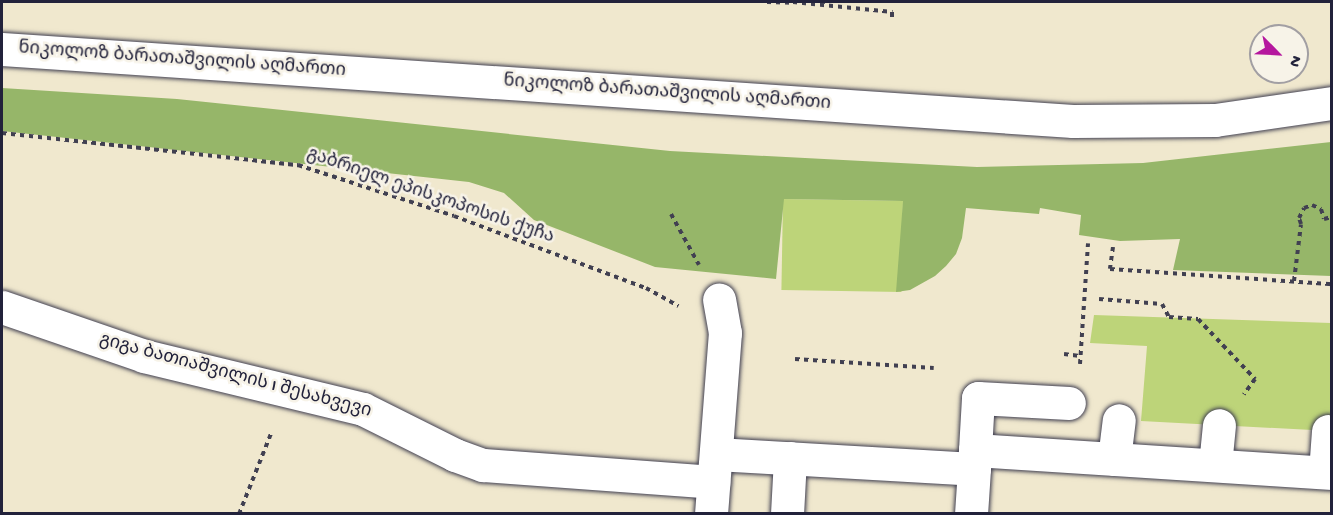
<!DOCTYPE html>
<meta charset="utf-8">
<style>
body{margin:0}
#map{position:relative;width:1333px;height:515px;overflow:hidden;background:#f0e8ce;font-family:"Gochi Hand","Noto Sans Georgian",sans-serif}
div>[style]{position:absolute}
.green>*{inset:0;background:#bdd479;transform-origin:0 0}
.forest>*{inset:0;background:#96b669}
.path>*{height:4px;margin-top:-2px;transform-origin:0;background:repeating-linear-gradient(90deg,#414051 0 4.5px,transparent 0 9px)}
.roads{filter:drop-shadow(0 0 2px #414051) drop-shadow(0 0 2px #414051)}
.street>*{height:33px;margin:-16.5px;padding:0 16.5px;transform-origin:16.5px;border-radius:16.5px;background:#fff}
.primary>*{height:33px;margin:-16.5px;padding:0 16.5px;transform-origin:16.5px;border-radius:16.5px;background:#fff}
span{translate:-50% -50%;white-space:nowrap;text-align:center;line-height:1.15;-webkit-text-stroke:5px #f7f3e8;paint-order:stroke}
.street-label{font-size:18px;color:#22223b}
.frame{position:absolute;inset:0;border:3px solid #22223b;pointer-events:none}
.north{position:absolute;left:1249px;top:24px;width:60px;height:60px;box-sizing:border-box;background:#f7f3e8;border:2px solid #a29fa3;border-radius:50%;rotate:114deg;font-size:16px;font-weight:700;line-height:24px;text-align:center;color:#22223b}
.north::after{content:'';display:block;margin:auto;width:21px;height:27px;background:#b5179e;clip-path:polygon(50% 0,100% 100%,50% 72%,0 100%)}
</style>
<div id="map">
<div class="green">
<div style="left:783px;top:199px;width:120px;height:91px;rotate:1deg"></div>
<div style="clip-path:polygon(1094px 315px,1331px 323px,1331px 431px,1141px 421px,1147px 346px,1090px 343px)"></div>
</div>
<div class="forest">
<div style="clip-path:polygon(2px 88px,177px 99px,670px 151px,977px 167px,1143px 163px,1331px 142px,1331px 276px,1173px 270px,1180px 239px,1120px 241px,1079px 235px,1081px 215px,1040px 208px,1039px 214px,966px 208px,962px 238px,956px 254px,946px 266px,935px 276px,910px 290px,896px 292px,903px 201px,784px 199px,776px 279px,655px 267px,534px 220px,504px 193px,469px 182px,2px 131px)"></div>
</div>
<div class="path">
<div style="left:767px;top:2px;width:25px;rotate:2deg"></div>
<div style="left:793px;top:2px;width:100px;rotate:5.8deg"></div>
<div style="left:892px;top:12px;width:6px;rotate:90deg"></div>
<div style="left:691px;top:3px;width:1px;rotate:-90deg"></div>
<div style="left:2px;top:133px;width:298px;rotate:6.2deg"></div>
<div style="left:298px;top:165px;width:164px;rotate:18.1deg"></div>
<div style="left:454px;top:216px;width:205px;rotate:20.6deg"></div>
<div style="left:646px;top:288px;width:37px;rotate:29deg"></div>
<div style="left:671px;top:214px;width:58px;rotate:61.2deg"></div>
<div style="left:1113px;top:247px;width:22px;rotate:98deg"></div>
<div style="left:1110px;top:269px;width:223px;rotate:3.9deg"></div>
<div style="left:1294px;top:281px;width:57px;rotate:-83deg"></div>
<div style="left:1301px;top:224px;width:6px;rotate:-108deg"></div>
<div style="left:1299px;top:218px;width:11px;rotate:-63deg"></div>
<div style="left:1304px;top:208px;width:9px;rotate:-21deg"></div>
<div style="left:1312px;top:205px;width:10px;rotate:24deg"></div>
<div style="left:1321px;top:209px;width:10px;rotate:73deg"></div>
<div style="left:1324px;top:219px;width:8px;rotate:-14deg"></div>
<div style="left:1099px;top:299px;width:63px;rotate:4.5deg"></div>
<div style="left:1162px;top:304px;width:15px;rotate:62deg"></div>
<div style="left:1169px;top:317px;width:29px;rotate:4deg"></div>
<div style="left:1198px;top:319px;width:83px;rotate:46.5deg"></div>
<div style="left:1255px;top:379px;width:19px;rotate:126deg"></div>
<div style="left:1064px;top:354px;width:16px;rotate:7deg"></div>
<div style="left:795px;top:359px;width:139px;rotate:3.7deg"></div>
<div style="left:1080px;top:364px;width:121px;rotate:-86.2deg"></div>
<div style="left:239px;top:514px;width:89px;rotate:-68.3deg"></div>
</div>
<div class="roads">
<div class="street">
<div style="left:2px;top:307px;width:150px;rotate:19deg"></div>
<div style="left:144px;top:356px;width:225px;rotate:13.6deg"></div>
<div style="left:363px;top:409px;width:103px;rotate:26.6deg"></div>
<div style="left:455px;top:455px;width:30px;rotate:20deg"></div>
<div style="left:483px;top:465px;width:231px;rotate:4.2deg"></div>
<div style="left:975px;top:450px;width:52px;rotate:-86.7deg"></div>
<div style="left:978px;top:398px;width:91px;rotate:3.1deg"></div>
<div style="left:716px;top:454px;width:258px;rotate:3.3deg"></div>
<div style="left:974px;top:469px;width:45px;rotate:93.8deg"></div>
<div style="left:1114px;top:459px;width:39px;rotate:-83deg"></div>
<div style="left:1215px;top:465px;width:40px;rotate:-84.3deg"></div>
<div style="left:974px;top:469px;width:19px;rotate:-87deg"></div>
<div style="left:975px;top:450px;width:358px;rotate:3.7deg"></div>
<div style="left:1325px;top:472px;width:41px;rotate:-85.8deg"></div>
<div style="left:711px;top:514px;width:182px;rotate:-85.6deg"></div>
<div style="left:725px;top:333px;width:34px;rotate:-100deg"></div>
<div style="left:787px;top:514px;width:56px;rotate:-86.9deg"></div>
</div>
<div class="primary">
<div style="left:2px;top:49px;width:1073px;rotate:3.85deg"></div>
<div style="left:1073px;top:121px;width:142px;rotate:-0.4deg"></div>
<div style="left:1215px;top:120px;width:118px;rotate:-8.3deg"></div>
</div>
</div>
<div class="street-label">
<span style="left:182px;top:61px;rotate:4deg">ნიკოლოზ ბარათაშვილის აღმართი</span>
<span style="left:667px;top:94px;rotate:4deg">ნიკოლოზ ბარათაშვილის აღმართი</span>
<span style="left:430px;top:197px;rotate:19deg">გაბრიელ ეპისკოპოსის ქუჩა</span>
<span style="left:235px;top:377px;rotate:15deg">გიგა ბათიაშვილის I შესახვევი</span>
</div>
<div class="frame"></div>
<div class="north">N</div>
</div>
